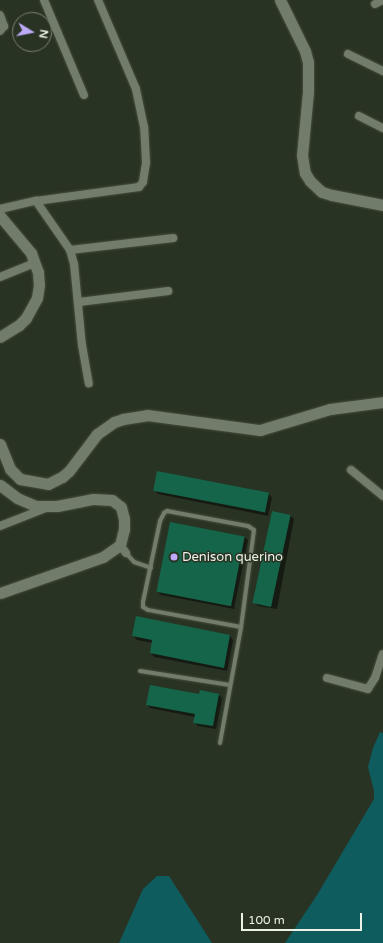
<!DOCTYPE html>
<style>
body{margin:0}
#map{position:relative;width:383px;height:943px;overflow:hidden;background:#293323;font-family:"Varela Round",sans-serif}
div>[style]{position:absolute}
.water>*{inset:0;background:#0e5c5e}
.shadow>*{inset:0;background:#0007}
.building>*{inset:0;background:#15654a;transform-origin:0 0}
.roads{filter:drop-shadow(0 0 1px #464e40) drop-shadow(0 0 1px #464e40)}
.lane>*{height:4px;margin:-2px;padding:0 2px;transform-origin:2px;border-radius:2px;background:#717d6a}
.street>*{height:8px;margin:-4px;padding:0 4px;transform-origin:4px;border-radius:4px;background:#717d6a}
.secondary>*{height:11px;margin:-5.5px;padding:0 5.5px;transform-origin:5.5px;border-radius:5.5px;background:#717d6a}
.dots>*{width:11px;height:11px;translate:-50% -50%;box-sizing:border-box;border:2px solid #293323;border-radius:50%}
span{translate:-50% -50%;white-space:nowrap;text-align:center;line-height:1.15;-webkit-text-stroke:3px #293323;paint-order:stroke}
.poi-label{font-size:13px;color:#ecf2e8}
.left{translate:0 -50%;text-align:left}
.north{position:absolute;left:12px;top:12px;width:40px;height:40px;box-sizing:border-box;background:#293323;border:1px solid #777f72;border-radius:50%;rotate:100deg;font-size:11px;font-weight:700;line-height:16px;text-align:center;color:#ecf2e8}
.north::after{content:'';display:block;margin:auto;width:14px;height:18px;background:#bcaaf6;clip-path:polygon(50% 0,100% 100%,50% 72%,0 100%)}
.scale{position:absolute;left:241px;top:913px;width:121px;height:18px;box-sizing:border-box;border:2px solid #ecf2e8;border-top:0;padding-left:5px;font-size:12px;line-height:14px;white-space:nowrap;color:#ecf2e8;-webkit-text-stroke:3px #293323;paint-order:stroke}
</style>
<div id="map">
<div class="water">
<div style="clip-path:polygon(380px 732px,383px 733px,383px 943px,285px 943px,317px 895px,374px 799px,374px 791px,368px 767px,373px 748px)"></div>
<div style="clip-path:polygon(157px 876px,169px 876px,212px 943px,119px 943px,143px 889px)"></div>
</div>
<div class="shadow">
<div style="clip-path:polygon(155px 490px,269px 494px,272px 498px,268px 516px,158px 494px)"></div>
<div style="clip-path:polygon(272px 512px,291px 516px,294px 519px,277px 609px,258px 606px,255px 602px)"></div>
<div style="clip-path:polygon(244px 537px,248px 540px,234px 609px,161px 595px,158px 592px)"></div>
<div style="clip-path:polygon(133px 636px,230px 636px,233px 640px,227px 671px,154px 657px,151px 653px,153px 643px,137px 640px)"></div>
<div style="clip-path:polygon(200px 691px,219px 695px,222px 698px,216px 729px,198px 726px,194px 722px,195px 717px,150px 708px,147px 704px,200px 695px)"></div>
</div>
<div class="building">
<div style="left:157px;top:471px;width:114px;height:20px;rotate:11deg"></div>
<div style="left:272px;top:511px;width:19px;height:94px;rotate:12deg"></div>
<div style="left:170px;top:522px;width:76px;height:71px;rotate:11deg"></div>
<div style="clip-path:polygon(136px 616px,230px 635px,224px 668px,150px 653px,152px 640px,132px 636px)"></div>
<div style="clip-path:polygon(150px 685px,199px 694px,200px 690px,219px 694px,213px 726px,193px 723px,195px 714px,146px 705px)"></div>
</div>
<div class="roads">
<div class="lane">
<div style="left:126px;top:553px;width:12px;rotate:48deg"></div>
<div style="left:134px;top:562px;width:18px;rotate:19deg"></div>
<div style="left:140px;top:671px;width:91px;rotate:8.8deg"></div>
<div style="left:220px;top:743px;width:118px;rotate:-79.7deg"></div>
<div style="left:241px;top:627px;width:95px;rotate:-169.6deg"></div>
<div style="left:148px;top:610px;width:6px;rotate:-149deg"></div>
<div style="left:143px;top:607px;width:5px;rotate:-90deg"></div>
<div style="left:143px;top:602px;width:83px;rotate:-78.1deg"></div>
<div style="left:160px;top:521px;width:9px;rotate:-63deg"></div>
<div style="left:164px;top:513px;width:4px;rotate:-34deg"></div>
<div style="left:167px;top:511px;width:82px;rotate:10.5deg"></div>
<div style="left:248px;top:526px;width:7px;rotate:34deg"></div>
<div style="left:254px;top:530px;width:98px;rotate:97.6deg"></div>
</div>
<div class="street">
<div style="left:44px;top:0;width:103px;rotate:67.2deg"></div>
<div style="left:375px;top:4px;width:9px;rotate:-27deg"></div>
<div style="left:0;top:15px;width:12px;rotate:70deg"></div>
<div style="left:4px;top:26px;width:6px;rotate:129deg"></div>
<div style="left:348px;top:54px;width:39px;rotate:26deg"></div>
<div style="left:359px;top:116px;width:27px;rotate:27deg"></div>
<div style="left:36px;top:201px;width:60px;rotate:55.2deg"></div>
<div style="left:70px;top:250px;width:15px;rotate:74deg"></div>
<div style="left:74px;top:264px;width:81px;rotate:84.4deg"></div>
<div style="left:82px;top:345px;width:39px;rotate:80deg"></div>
<div style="left:0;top:209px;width:37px;rotate:-13deg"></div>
<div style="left:36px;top:201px;width:104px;rotate:-7.7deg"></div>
<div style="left:139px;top:187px;width:6px;rotate:-51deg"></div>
<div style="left:143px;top:182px;width:20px;rotate:-81deg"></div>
<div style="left:146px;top:162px;width:35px;rotate:-93deg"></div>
<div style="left:144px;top:127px;width:39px;rotate:-102deg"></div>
<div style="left:136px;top:89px;width:97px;rotate:-113.1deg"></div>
<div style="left:70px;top:250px;width:104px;rotate:-6.6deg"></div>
<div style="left:0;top:277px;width:38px;rotate:-22deg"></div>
<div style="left:79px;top:302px;width:90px;rotate:-7deg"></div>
<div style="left:351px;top:470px;width:41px;rotate:39.1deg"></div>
<div style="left:0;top:526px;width:49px;rotate:-21.4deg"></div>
<div style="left:120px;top:545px;width:10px;rotate:53deg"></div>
<div style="left:327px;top:678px;width:42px;rotate:15deg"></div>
<div style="left:368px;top:689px;width:13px;rotate:-58deg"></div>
<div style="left:375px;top:678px;width:25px;rotate:-72deg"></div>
</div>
<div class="secondary">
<div style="left:280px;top:0;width:57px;rotate:63.9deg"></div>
<div style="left:305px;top:51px;width:11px;rotate:75deg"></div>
<div style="left:308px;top:62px;width:30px;rotate:90deg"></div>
<div style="left:308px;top:92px;width:63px;rotate:95.4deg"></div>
<div style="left:302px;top:155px;width:18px;rotate:81deg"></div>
<div style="left:305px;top:173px;width:9px;rotate:58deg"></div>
<div style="left:310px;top:181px;width:16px;rotate:43deg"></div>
<div style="left:322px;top:192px;width:10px;rotate:17deg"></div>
<div style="left:332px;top:195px;width:52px;rotate:11.1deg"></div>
<div style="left:0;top:216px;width:48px;rotate:50deg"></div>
<div style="left:31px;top:253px;width:20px;rotate:70deg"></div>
<div style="left:38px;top:272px;width:13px;rotate:86deg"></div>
<div style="left:39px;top:285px;width:13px;rotate:99deg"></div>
<div style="left:37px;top:298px;width:23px;rotate:119deg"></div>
<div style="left:26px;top:318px;width:10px;rotate:135deg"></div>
<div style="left:19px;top:325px;width:22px;rotate:148deg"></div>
<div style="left:0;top:444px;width:27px;rotate:68deg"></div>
<div style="left:10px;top:469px;width:14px;rotate:45deg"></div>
<div style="left:20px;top:479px;width:28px;rotate:10deg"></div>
<div style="left:48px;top:484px;width:16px;rotate:-27deg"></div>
<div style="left:62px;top:477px;width:9px;rotate:-41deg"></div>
<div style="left:69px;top:471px;width:46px;rotate:-52.9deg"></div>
<div style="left:97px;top:434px;width:21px;rotate:-35deg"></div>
<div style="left:114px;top:422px;width:9px;rotate:-18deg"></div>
<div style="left:123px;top:419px;width:24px;rotate:-9deg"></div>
<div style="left:147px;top:415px;width:114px;rotate:7.6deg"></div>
<div style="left:260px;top:430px;width:73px;rotate:-16.7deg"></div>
<div style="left:330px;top:409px;width:53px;rotate:-7.5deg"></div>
<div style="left:0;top:485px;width:21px;rotate:37deg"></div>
<div style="left:17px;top:498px;width:21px;rotate:23deg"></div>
<div style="left:36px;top:506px;width:21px"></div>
<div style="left:57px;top:506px;width:37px;rotate:-11deg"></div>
<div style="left:93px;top:499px;width:19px;rotate:3deg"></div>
<div style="left:112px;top:500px;width:11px;rotate:38deg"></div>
<div style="left:121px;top:507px;width:12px;rotate:76deg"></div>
<div style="left:124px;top:519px;width:10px;rotate:90deg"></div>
<div style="left:124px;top:529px;width:16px;rotate:104deg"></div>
<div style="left:120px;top:545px;width:21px;rotate:145deg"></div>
<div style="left:103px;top:557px;width:109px;rotate:160.7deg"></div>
</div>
</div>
<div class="dots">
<div style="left:174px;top:557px;background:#bcaaf6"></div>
</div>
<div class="poi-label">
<span class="left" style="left:182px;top:557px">Denison querino</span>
</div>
<div class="north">N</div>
<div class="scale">100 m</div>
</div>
